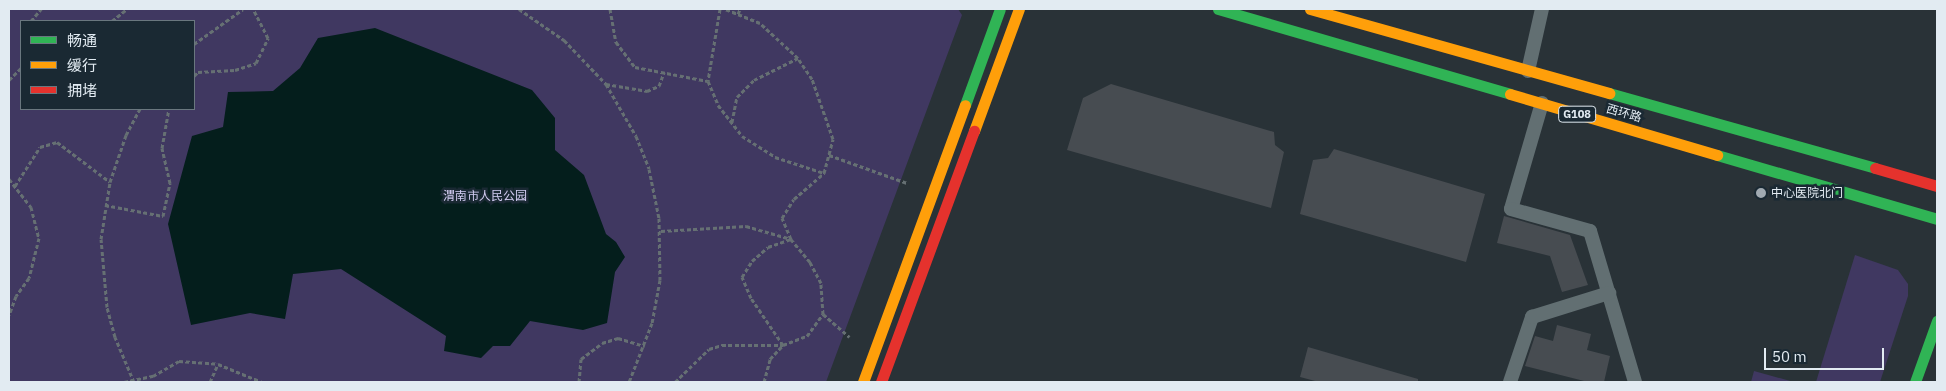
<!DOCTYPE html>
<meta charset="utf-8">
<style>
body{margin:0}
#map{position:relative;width:1946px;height:391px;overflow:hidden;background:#293237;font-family:"IBM Plex Sans","Noto Sans SC",sans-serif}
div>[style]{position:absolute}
.green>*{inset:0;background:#403861}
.water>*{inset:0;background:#041e1c}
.building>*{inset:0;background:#474c51}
.path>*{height:3px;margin-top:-1.5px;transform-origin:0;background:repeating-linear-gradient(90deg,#667073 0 4px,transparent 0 6.5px)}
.street>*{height:14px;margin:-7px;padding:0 7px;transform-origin:7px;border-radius:7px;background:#626f72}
.fast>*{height:11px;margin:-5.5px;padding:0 5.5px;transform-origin:5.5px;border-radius:5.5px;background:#30b455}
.slow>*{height:11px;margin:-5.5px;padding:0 5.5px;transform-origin:5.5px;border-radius:5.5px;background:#ff9f0a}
.jam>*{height:11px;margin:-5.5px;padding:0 5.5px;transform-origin:5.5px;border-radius:5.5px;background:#e5322d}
.dots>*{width:14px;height:14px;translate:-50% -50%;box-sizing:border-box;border:2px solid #1a2933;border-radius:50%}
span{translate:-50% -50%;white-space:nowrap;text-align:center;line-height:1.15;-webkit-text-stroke:5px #1a2933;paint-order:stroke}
.shield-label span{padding:1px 4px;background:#1a2933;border:1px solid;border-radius:4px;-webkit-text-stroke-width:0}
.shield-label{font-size:11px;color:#e2ebf2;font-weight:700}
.street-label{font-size:12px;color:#e2ebf2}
.poi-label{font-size:12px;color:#e2ebf2}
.left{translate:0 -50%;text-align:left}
.park-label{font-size:12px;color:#d3cdf2}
.frame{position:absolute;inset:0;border:10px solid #e2ebf2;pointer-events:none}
.legend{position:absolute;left:20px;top:20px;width:175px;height:90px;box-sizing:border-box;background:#1a2933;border:1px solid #6a777f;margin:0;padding:6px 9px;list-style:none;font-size:15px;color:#e2ebf2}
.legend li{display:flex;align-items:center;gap:10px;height:25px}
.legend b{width:25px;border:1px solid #6a777f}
.scale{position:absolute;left:1764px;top:348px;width:120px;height:22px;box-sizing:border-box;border:2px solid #e2ebf2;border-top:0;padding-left:6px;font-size:15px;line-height:18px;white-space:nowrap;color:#e2ebf2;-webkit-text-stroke:4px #1a2933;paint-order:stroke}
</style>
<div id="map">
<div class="green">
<div style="clip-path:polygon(evenodd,9px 9px,958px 9px,962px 15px,826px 382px,9px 382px,9px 9px,21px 21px,194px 21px,194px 109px,21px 109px,21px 21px)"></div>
<div style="clip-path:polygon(1855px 255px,1898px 270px,1908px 284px,1908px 296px,1880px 382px,1816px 382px)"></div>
<div style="clip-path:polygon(1754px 371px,1794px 382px,1751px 382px)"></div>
</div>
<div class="water">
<div style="clip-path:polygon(375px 28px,532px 90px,555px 118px,555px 150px,584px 175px,606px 234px,616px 242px,625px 257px,615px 272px,607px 323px,583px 330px,530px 321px,510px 346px,493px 346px,481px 358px,444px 351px,446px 336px,341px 269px,293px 274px,285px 319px,250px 313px,191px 325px,168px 224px,192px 136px,223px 127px,228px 92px,273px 91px,300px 68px,318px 38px)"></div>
</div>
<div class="building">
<div style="clip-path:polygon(1111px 84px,1274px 132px,1275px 145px,1284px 152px,1271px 208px,1067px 150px,1083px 98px)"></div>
<div style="clip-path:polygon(1334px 149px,1485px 194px,1466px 262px,1300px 214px,1313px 160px,1328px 158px)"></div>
<div style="clip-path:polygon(1504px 216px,1570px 235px,1588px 285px,1562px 292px,1550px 256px,1497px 243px)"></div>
<div style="clip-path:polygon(1557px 325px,1591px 334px,1587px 350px,1610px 356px,1604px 382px,1588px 382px,1525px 366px,1535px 336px,1553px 341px)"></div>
<div style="clip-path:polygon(1308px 347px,1418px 379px,1418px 382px,1319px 382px,1300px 377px)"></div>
</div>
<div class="path">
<div style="left:519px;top:9px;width:55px;rotate:34.6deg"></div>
<div style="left:564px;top:40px;width:61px;rotate:46.3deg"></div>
<div style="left:606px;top:84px;width:60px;rotate:60deg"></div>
<div style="left:636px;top:136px;width:35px;rotate:68deg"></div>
<div style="left:649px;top:169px;width:50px;rotate:78.5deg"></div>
<div style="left:659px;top:218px;width:62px;rotate:89.1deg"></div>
<div style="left:660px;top:280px;width:44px;rotate:100.5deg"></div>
<div style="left:652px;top:323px;width:63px;rotate:111.3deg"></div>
<div style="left:610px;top:9px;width:34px;rotate:80deg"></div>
<div style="left:616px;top:42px;width:31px;rotate:53deg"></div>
<div style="left:635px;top:67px;width:74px;rotate:10.9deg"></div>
<div style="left:720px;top:9px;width:73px;rotate:99.5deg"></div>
<div style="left:708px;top:81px;width:26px;rotate:67deg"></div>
<div style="left:718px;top:105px;width:39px;rotate:52deg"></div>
<div style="left:742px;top:136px;width:39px;rotate:32deg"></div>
<div style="left:775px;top:157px;width:52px;rotate:18.1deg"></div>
<div style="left:738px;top:14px;width:5px;rotate:-68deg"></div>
<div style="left:31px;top:21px;width:16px;rotate:-50deg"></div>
<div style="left:112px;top:21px;width:19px;rotate:-39deg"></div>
<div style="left:194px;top:44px;width:60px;rotate:-35.5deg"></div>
<div style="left:194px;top:76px;width:6px;rotate:-45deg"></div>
<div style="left:198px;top:72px;width:37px;rotate:-3deg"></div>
<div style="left:235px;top:70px;width:22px;rotate:-18deg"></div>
<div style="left:256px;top:63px;width:28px;rotate:-64deg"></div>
<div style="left:268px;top:38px;width:33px;rotate:-117deg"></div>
<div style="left:9px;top:80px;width:17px;rotate:-45deg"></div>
<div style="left:606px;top:84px;width:42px;rotate:9.7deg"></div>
<div style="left:647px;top:91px;width:13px;rotate:-23deg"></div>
<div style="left:659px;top:86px;width:15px;rotate:-70deg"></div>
<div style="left:732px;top:122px;width:25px;rotate:-79deg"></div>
<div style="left:737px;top:97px;width:24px;rotate:-45deg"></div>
<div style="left:754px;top:80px;width:49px;rotate:-26.6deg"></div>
<div style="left:829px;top:155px;width:83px;rotate:19.7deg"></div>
<div style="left:9px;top:179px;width:36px;rotate:52deg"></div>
<div style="left:31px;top:207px;width:32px;rotate:76deg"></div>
<div style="left:39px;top:238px;width:41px;rotate:104deg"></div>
<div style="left:29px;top:278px;width:22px;rotate:126deg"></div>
<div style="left:16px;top:296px;width:20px;rotate:110deg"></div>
<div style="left:15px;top:186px;width:46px;rotate:-57.3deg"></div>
<div style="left:40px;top:147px;width:18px;rotate:-16deg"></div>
<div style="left:57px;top:142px;width:66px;rotate:37deg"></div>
<div style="left:105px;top:205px;width:59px;rotate:10.7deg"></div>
<div style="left:163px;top:216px;width:34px;rotate:-78deg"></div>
<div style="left:170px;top:183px;width:36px;rotate:-103deg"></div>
<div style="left:162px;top:148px;width:40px;rotate:-80deg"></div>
<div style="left:661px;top:231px;width:85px;rotate:-3.4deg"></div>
<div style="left:746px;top:226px;width:47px;rotate:16.1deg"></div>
<div style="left:823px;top:314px;width:35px;rotate:41deg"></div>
<div style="left:124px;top:382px;width:30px;rotate:-12deg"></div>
<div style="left:153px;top:376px;width:30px;rotate:-30deg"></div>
<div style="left:179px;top:361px;width:39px;rotate:4deg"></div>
<div style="left:218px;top:364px;width:48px;rotate:22.2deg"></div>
<div style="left:134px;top:382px;width:49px;rotate:-112.9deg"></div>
<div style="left:115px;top:337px;width:31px;rotate:-105deg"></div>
<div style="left:107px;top:307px;width:68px;rotate:-95deg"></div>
<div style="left:101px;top:239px;width:58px;rotate:-81deg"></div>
<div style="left:110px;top:182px;width:50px;rotate:-71.2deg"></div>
<div style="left:126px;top:135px;width:30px;rotate:-62deg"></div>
<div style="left:210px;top:382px;width:20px;rotate:-66deg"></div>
<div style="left:579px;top:382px;width:23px;rotate:-85deg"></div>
<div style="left:581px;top:359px;width:26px;rotate:-37deg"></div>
<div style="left:602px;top:343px;width:17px;rotate:-17deg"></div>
<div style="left:618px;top:338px;width:28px;rotate:17deg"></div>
<div style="left:675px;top:382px;width:47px;rotate:-44.1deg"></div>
<div style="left:709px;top:349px;width:14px;rotate:-17deg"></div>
<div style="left:722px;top:345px;width:61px"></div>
<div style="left:783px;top:345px;width:26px;rotate:-21deg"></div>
<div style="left:807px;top:336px;width:27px;rotate:-54deg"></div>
<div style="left:823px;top:314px;width:31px;rotate:-94deg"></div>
<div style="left:821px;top:283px;width:24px;rotate:-118deg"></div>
<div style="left:810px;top:262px;width:30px;rotate:-130deg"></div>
<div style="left:791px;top:239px;width:23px;rotate:-113deg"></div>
<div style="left:782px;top:218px;width:22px;rotate:-58deg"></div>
<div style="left:794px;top:199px;width:40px;rotate:-41deg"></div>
<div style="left:824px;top:173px;width:35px;rotate:-75deg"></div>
<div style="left:833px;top:139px;width:64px;rotate:-109.3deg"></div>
<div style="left:812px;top:79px;width:25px;rotate:-124deg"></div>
<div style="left:798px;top:58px;width:52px;rotate:-137.4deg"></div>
<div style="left:760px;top:23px;width:38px;rotate:-158deg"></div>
<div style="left:764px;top:382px;width:24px;rotate:-75deg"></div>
<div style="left:770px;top:359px;width:19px;rotate:-47deg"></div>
<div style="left:783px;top:345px;width:57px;rotate:-124.2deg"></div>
<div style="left:751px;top:298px;width:23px;rotate:-113deg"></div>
<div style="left:742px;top:277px;width:19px;rotate:-58deg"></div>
<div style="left:752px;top:261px;width:21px;rotate:-41deg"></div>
<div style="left:768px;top:247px;width:24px;rotate:-19deg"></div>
</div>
<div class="street">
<div style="left:1528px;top:71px;width:64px;rotate:-77.3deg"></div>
<div style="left:1542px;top:103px;width:110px;rotate:106.3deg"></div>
<div style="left:1511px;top:209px;width:82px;rotate:15.6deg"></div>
<div style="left:1590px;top:231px;width:158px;rotate:73.4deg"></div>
<div style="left:1510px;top:382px;width:69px;rotate:-71.3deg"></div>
<div style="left:1532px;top:317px;width:81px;rotate:-17.3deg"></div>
</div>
<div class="fast">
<div style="left:1218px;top:9px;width:304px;rotate:16.2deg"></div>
<div style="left:1609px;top:93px;width:276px;rotate:15.7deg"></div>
<div style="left:965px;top:105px;width:102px;rotate:-70deg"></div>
<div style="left:1717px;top:155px;width:229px;rotate:16.2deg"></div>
<div style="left:1915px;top:382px;width:65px;rotate:-70.2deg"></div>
</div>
<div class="slow">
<div style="left:1310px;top:9px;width:311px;rotate:15.7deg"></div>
<div style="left:1510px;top:94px;width:216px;rotate:16.4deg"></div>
<div style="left:974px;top:131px;width:130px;rotate:-69.8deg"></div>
<div style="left:863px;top:382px;width:295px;rotate:-69.8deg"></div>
</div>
<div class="jam">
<div style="left:1875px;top:168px;width:65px;rotate:16.2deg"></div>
<div style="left:881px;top:382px;width:268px;rotate:-69.7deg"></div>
</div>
<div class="dots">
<div style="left:1761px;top:193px;background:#a1aab1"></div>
</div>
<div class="shield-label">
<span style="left:1577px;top:114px">G108</span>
</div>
<div class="street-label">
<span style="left:1624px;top:113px;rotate:16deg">西环路</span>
</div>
<div class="poi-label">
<span class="left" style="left:1771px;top:193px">中心医院北门</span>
</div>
<div class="park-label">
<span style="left:485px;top:196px">渭南市人民公园</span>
</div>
<div class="frame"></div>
<ul class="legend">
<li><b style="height:6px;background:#30b455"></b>畅通</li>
<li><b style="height:6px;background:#ff9f0a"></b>缓行</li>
<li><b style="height:6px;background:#e5322d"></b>拥堵</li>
</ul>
<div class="scale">50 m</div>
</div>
